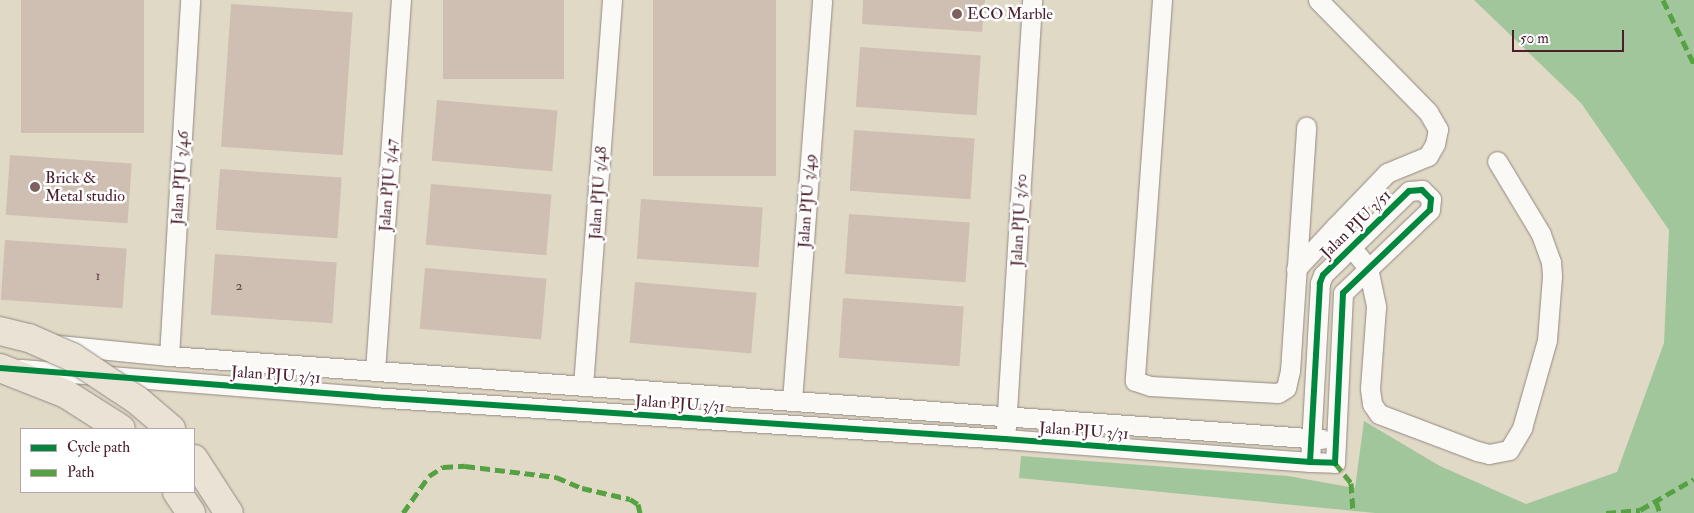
<!DOCTYPE html>
<style>
body{margin:0}
#map{position:relative;width:1694px;height:513px;overflow:hidden;background:#e0d9c6;font-family:"IM FELL Double Pica",serif}
div>[style]{position:absolute}
.forest>*{inset:0;background:#a2c69c}
.building>*{inset:0;background:#cfbfb2;transform-origin:0 0}
.roads{filter:drop-shadow(0 0 1px #948982) drop-shadow(0 0 1px #948982)}
.minor>*{height:19px;margin:-9.5px;padding:0 9.5px;transform-origin:9.5px;border-radius:9.5px;background:#faf9f6}
.highway>*{height:28px;margin:-14px;padding:0 14px;transform-origin:14px;border-radius:14px;background:#e9e2d5}
.bridges{filter:drop-shadow(0 0 1px #948982) drop-shadow(0 0 1px #948982)}
.highway-bridge>*{height:28px;margin:-14px;padding:0 14px;transform-origin:14px;border-radius:14px;background:#e9e2d5}
.quiet>*{height:5px;margin-top:-2.5px;transform-origin:0;background:repeating-linear-gradient(90deg,#56a243 0 10px,transparent 0 15px)}
.cycleway>*{height:6px;margin:-3px;padding:0 3px;transform-origin:3px;border-radius:3px;background:#00873e}
.dots>*{width:14px;height:14px;translate:-50% -50%;box-sizing:border-box;border:2px solid #fff;border-radius:50%}
span{translate:-50% -50%;white-space:nowrap;text-align:center;line-height:1.15;-webkit-text-stroke:5px #fff;paint-order:stroke}
.number-label{font-size:14px;color:#6b474d}
.number-label span{-webkit-text-stroke-width:0}
.poi-label{font-size:16px;color:#4a1f2b}
.left{translate:0 -50%;text-align:left}
.street-label{font-size:16px;color:#4a1f2b}
.legend{position:absolute;left:20px;top:428px;width:175px;height:65px;box-sizing:border-box;background:#fff;border:1px solid #b7a5aa;margin:0;padding:6px 9px;list-style:none;font-size:15px;color:#4a1f2b}
.legend li{display:flex;align-items:center;gap:10px;height:25px}
.legend b{width:25px;border:1px solid #b7a5aa}
.scale{position:absolute;left:1512px;top:30px;width:112px;height:22px;box-sizing:border-box;border:2px solid #4a1f2b;border-top:0;padding-left:6px;font-size:15px;line-height:18px;white-space:nowrap;color:#4a1f2b;-webkit-text-stroke:4px #fff;paint-order:stroke}
</style>
<div id="map">
<div class="forest">
<div style="clip-path:polygon(1474px 0,1694px 0,1694px 513px,1375px 513px,1019px 478px,1021px 456px,1288px 476px,1355px 488px,1364px 421px,1440px 466px,1526px 504px,1617px 472px,1664px 343px,1669px 230px,1581px 103px)"></div>
</div>
<div class="building">
<div style="left:21px;top:0;width:123px;height:133px"></div>
<div style="left:443px;top:0;width:121px;height:79px"></div>
<div style="left:653px;top:0;width:123px;height:176px"></div>
<div style="clip-path:polygon(863px 0,985px 0,982px 32px,862px 24px)"></div>
<div style="left:231px;top:4px;width:122px;height:143px;rotate:4deg"></div>
<div style="left:860px;top:47px;width:121px;height:60px;rotate:4deg"></div>
<div style="left:437px;top:100px;width:121px;height:61px;rotate:5deg"></div>
<div style="left:854px;top:130px;width:121px;height:61px;rotate:4deg"></div>
<div style="left:10px;top:155px;width:122px;height:60px;rotate:4deg"></div>
<div style="left:220px;top:169px;width:122px;height:61px;rotate:4deg"></div>
<div style="left:431px;top:184px;width:121px;height:61px;rotate:5deg"></div>
<div style="left:641px;top:199px;width:122px;height:60px;rotate:4deg"></div>
<div style="left:849px;top:214px;width:121px;height:60px;rotate:4deg"></div>
<div style="left:5px;top:240px;width:122px;height:60px;rotate:4deg"></div>
<div style="left:215px;top:254px;width:122px;height:61px;rotate:4deg"></div>
<div style="left:425px;top:268px;width:122px;height:61px;rotate:5deg"></div>
<div style="left:635px;top:282px;width:122px;height:61px;rotate:5deg"></div>
<div style="left:843px;top:298px;width:121px;height:60px;rotate:4deg"></div>
</div>
<div class="roads">
<div class="minor">
<div style="left:1162px;top:0;width:382px;rotate:94.1deg"></div>
<div style="left:1135px;top:381px;width:16px;rotate:18deg"></div>
<div style="left:1150px;top:386px;width:128px;rotate:3.1deg"></div>
<div style="left:1278px;top:393px;width:9px;rotate:-32deg"></div>
<div style="left:1286px;top:388px;width:17px;rotate:-77deg"></div>
<div style="left:1290px;top:371px;width:245px;rotate:-86.2deg"></div>
<div style="left:1318px;top:0;width:157px;rotate:45.5deg"></div>
<div style="left:1428px;top:112px;width:20px;rotate:60deg"></div>
<div style="left:1438px;top:129px;width:15px;rotate:101deg"></div>
<div style="left:1435px;top:144px;width:14px;rotate:120deg"></div>
<div style="left:1428px;top:156px;width:44px;rotate:157.5deg"></div>
<div style="left:1387px;top:173px;width:75px;rotate:133.9deg"></div>
<div style="left:1296px;top:269px;width:57px;rotate:-47.1deg"></div>
<div style="left:1335px;top:227px;width:53px;rotate:51.2deg"></div>
<div style="left:1368px;top:268px;width:40px;rotate:78deg"></div>
<div style="left:1376px;top:307px;width:82px;rotate:94.2deg"></div>
<div style="left:1370px;top:389px;width:15px;rotate:82deg"></div>
<div style="left:1372px;top:404px;width:12px;rotate:55deg"></div>
<div style="left:1379px;top:414px;width:105px;rotate:20.7deg"></div>
<div style="left:1477px;top:451px;width:12px;rotate:14deg"></div>
<div style="left:1489px;top:454px;width:20px;rotate:-11deg"></div>
<div style="left:1509px;top:450px;width:26px;rotate:-59deg"></div>
<div style="left:1522px;top:428px;width:91px;rotate:-74.1deg"></div>
<div style="left:1547px;top:340px;width:64px;rotate:-85.5deg"></div>
<div style="left:1552px;top:276px;width:14px;rotate:-94deg"></div>
<div style="left:1551px;top:262px;width:30px;rotate:-110deg"></div>
<div style="left:1541px;top:234px;width:85px;rotate:-121.1deg"></div>
<div style="left:58px;top:345px;width:112px;rotate:5.7deg"></div>
<div style="left:169px;top:356px;width:1156px;rotate:4.12deg"></div>
<div style="left:169px;top:356px;width:357px;rotate:-86.6deg"></div>
<div style="left:21px;top:369px;width:353px;rotate:4.5deg"></div>
<div style="left:373px;top:397px;width:633px;rotate:3.8deg"></div>
<div style="left:1005px;top:439px;width:306px;rotate:4.3deg"></div>
<div style="left:1310px;top:462px;width:25px;rotate:2deg"></div>
<div style="left:1335px;top:463px;width:170px;rotate:-87.3deg"></div>
<div style="left:1343px;top:293px;width:120px;rotate:-43.7deg"></div>
<div style="left:1430px;top:210px;width:11px;rotate:-85deg"></div>
<div style="left:1431px;top:199px;width:13px;rotate:-135deg"></div>
<div style="left:1422px;top:190px;width:13px;rotate:176deg"></div>
<div style="left:1409px;top:191px;width:120px;rotate:135.7deg"></div>
<div style="left:1323px;top:275px;width:9px;rotate:111deg"></div>
<div style="left:1320px;top:283px;width:179px;rotate:93.2deg"></div>
<div style="left:375px;top:371px;width:372px;rotate:-86deg"></div>
<div style="left:583px;top:386px;width:387px;rotate:-85.7deg"></div>
<div style="left:792px;top:401px;width:402px;rotate:-85.7deg"></div>
<div style="left:1006px;top:428px;width:429px;rotate:-86.5deg"></div>
</div>
<div class="highway">
<div style="left:0;top:368px;width:71px;rotate:21.5deg"></div>
<div style="left:66px;top:394px;width:65px;rotate:32.5deg"></div>
<div style="left:194px;top:459px;width:64px;rotate:57.1deg"></div>
<div style="left:177px;top:492px;width:25px;rotate:56deg"></div>
</div>
</div>
<div class="bridges">
<div class="highway-bridge">
<div style="left:0;top:331px;width:30px;rotate:14deg"></div>
<div style="left:29px;top:338px;width:47px;rotate:23.8deg"></div>
<div style="left:72px;top:357px;width:78px;rotate:33.5deg"></div>
<div style="left:137px;top:400px;width:45px;rotate:40.5deg"></div>
</div>
</div>
<div class="quiet">
<div style="left:1663px;top:0;width:71px;rotate:64.2deg"></div>
<div style="left:1335px;top:463px;width:26px;rotate:51deg"></div>
<div style="left:1351px;top:483px;width:30px;rotate:86deg"></div>
<div style="left:1656px;top:501px;width:13px;rotate:72deg"></div>
<div style="left:403px;top:513px;width:45px;rotate:-54.9deg"></div>
<div style="left:429px;top:476px;width:17px;rotate:-33deg"></div>
<div style="left:443px;top:467px;width:22px;rotate:-3deg"></div>
<div style="left:465px;top:466px;width:92px;rotate:6.9deg"></div>
<div style="left:556px;top:477px;width:28px;rotate:23deg"></div>
<div style="left:582px;top:488px;width:49px;rotate:12.9deg"></div>
<div style="left:630px;top:499px;width:9px;rotate:32deg"></div>
<div style="left:638px;top:504px;width:9px;rotate:77deg"></div>
<div style="left:1606px;top:513px;width:34px;rotate:-5deg"></div>
<div style="left:1640px;top:510px;width:62px;rotate:-29.9deg"></div>
</div>
<div class="cycleway">
<div style="left:0;top:368px;width:374px;rotate:4.4deg"></div>
<div style="left:373px;top:397px;width:633px;rotate:3.8deg"></div>
<div style="left:1005px;top:439px;width:306px;rotate:4.3deg"></div>
<div style="left:1310px;top:462px;width:25px;rotate:2deg"></div>
<div style="left:1335px;top:463px;width:170px;rotate:-87.3deg"></div>
<div style="left:1343px;top:293px;width:120px;rotate:-43.7deg"></div>
<div style="left:1430px;top:210px;width:11px;rotate:-85deg"></div>
<div style="left:1431px;top:199px;width:13px;rotate:-135deg"></div>
<div style="left:1422px;top:190px;width:13px;rotate:176deg"></div>
<div style="left:1409px;top:191px;width:120px;rotate:135.7deg"></div>
<div style="left:1323px;top:275px;width:9px;rotate:111deg"></div>
<div style="left:1320px;top:283px;width:179px;rotate:93.2deg"></div>
</div>
<div class="dots">
<div style="left:957px;top:14px;background:#7e6061"></div>
<div style="left:35px;top:187px;background:#7e6061"></div>
</div>
<div class="number-label">
<span style="left:98px;top:276px">1</span>
<span style="left:239px;top:286px">2</span>
</div>
<div class="poi-label">
<span class="left" style="left:967px;top:14px">ECO Marble</span>
<span class="left" style="left:45px;top:187px">Brick &amp;<br>Metal studio</span>
</div>
<div class="street-label">
<span style="left:180px;top:178px;rotate:-86deg">Jalan PJU 3/46</span>
<span style="left:388px;top:185px;rotate:-86deg">Jalan PJU 3/47</span>
<span style="left:598px;top:193px;rotate:-86deg">Jalan PJU 3/48</span>
<span style="left:807px;top:201px;rotate:-86deg">Jalan PJU 3/49</span>
<span style="left:1019px;top:220px;rotate:-87deg">Jalan PJU 3/50</span>
<span style="left:1356px;top:224px;rotate:-44deg">Jalan PJU 3/51</span>
<span style="left:276px;top:375px;rotate:4deg">Jalan PJU 3/31</span>
<span style="left:680px;top:404px;rotate:4deg">Jalan PJU 3/31</span>
<span style="left:1084px;top:431px;rotate:4deg">Jalan PJU 3/31</span>
</div>
<ul class="legend">
<li><b style="height:6px;background:#00873e"></b>Cycle path</li>
<li><b style="height:6px;background:#56a243"></b>Path</li>
</ul>
<div class="scale">50 m</div>
</div>
